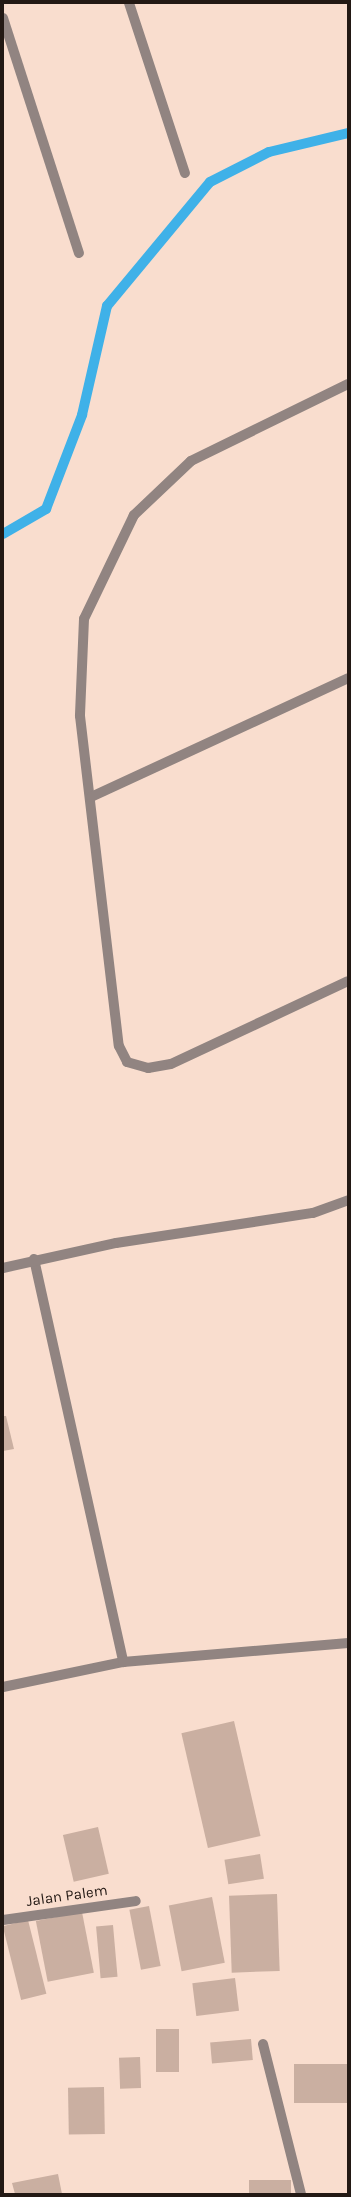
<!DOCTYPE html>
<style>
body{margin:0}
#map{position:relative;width:351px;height:2197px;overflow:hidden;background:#f9ddce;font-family:Karla,sans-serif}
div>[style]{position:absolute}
.stream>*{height:10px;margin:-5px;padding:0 5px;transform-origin:5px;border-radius:5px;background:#3fb1e8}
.building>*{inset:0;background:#caafa1;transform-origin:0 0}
.minor>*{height:10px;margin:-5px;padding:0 5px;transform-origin:5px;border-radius:5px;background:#918481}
span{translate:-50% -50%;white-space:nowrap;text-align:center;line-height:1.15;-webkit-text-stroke:4px #f9ddce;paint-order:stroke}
.street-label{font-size:15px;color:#231914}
.frame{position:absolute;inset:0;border:4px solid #231914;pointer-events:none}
</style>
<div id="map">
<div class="stream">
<div style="left:3px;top:534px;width:50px;rotate:-30.2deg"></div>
<div style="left:46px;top:509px;width:101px;rotate:-69deg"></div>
<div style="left:82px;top:415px;width:112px;rotate:-77.1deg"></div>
<div style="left:107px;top:306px;width:161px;rotate:-50.3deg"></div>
<div style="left:210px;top:182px;width:66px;rotate:-27deg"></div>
<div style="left:269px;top:152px;width:81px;rotate:-13.5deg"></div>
</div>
<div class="building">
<div style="clip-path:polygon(3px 1416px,6px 1416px,14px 1449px,3px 1451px)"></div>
<div style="left:234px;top:1721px;width:118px;height:54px;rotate:77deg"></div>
<div style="left:98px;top:1827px;width:48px;height:36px;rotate:77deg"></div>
<div style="left:260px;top:1854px;width:25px;height:36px;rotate:81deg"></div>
<div style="left:277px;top:1894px;width:77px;height:48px;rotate:88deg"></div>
<div style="left:212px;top:1897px;width:67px;height:44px;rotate:79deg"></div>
<div style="left:149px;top:1906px;width:61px;height:20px;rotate:79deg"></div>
<div style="left:82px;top:1912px;width:62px;height:47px;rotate:79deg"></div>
<div style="left:28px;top:1920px;width:76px;height:26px;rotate:76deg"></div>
<div style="left:113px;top:1925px;width:52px;height:17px;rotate:85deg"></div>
<div style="left:235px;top:1978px;width:33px;height:43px;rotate:83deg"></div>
<div style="left:156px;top:2029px;width:23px;height:43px"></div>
<div style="left:251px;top:2039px;width:21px;height:41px;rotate:85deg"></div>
<div style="left:140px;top:2057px;width:31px;height:21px;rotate:88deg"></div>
<div style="left:348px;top:2064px;width:39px;height:54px;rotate:90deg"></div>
<div style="left:104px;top:2087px;width:47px;height:36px;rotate:89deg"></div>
<div style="clip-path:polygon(58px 2174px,62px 2194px,15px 2194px,12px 2183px)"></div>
<div style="left:291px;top:2180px;width:14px;height:42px;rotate:90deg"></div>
</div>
<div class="minor">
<div style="left:129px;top:3px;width:179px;rotate:71.8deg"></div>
<div style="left:3px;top:18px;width:247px;rotate:72.1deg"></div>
<div style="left:348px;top:384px;width:175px;rotate:153.9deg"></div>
<div style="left:191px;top:461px;width:79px;rotate:136.5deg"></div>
<div style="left:134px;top:515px;width:115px;rotate:115.7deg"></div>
<div style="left:84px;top:619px;width:97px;rotate:92.4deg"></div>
<div style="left:80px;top:716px;width:332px;rotate:83.3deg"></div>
<div style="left:119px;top:1046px;width:18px;rotate:63deg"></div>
<div style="left:127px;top:1062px;width:22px;rotate:16deg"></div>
<div style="left:148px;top:1068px;width:23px;rotate:-10deg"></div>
<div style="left:171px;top:1064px;width:195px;rotate:-25.1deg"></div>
<div style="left:91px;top:797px;width:283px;rotate:-24.8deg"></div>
<div style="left:34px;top:1259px;width:413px;rotate:77.5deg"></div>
<div style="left:3px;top:1268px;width:116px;rotate:-12.5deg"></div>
<div style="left:116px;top:1243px;width:199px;rotate:-8.7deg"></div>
<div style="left:313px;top:1213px;width:37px;rotate:-20deg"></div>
<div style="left:3px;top:1687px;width:123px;rotate:-11.8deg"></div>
<div style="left:123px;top:1662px;width:226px;rotate:-4.8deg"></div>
<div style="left:3px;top:1920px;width:134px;rotate:-8.1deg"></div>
<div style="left:263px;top:2044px;width:155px;rotate:75.8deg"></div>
</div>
<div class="street-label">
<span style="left:67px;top:1896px;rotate:-8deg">Jalan Palem</span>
</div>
<div class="frame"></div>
</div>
